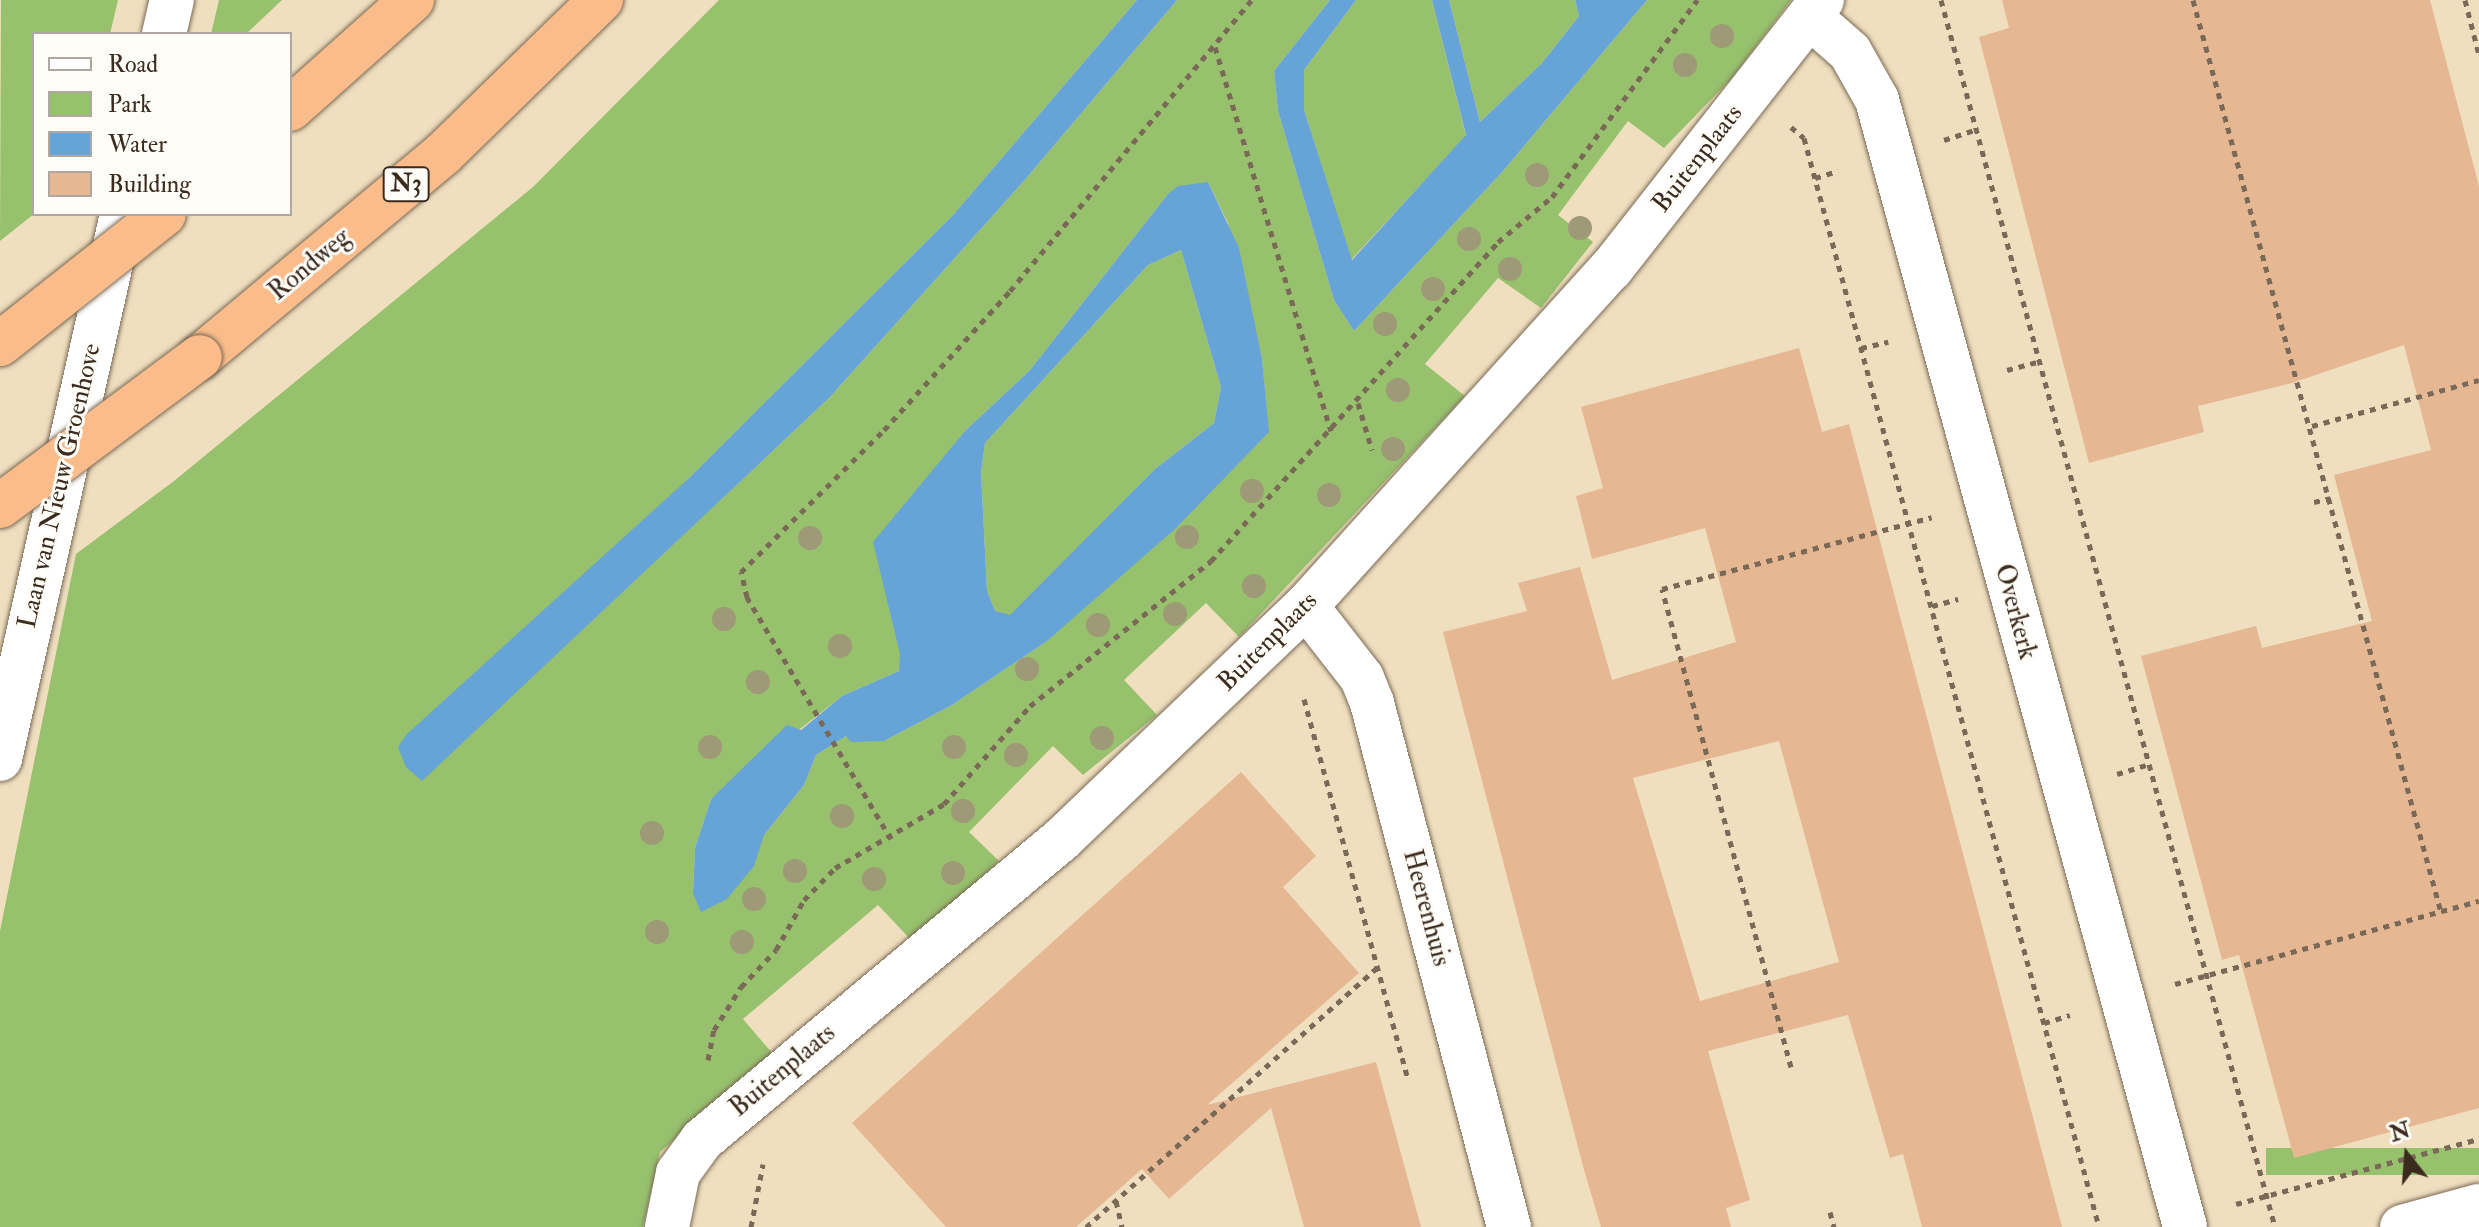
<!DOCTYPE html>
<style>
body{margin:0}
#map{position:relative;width:2479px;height:1227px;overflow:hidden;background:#efdfbf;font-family:"IM FELL Double Pica",serif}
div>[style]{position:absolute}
.green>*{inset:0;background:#97c16d;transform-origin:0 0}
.water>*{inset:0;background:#66a3d7}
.building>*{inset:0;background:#e5b893}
.path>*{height:5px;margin-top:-2.5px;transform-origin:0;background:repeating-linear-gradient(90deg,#7a6956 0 6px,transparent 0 12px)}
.roads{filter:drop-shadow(0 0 2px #7a6956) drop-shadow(0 0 2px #7a6956)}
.minor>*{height:44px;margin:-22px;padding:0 22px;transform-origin:22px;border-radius:22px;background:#fff}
.tertiary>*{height:44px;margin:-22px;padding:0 22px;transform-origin:22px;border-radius:22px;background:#fff}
.trunk>*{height:44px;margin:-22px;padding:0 22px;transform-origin:22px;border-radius:22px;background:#f9bc8a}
.bridges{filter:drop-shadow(0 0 2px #7a6956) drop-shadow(0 0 2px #7a6956)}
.trunk-bridge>*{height:44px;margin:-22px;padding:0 22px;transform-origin:22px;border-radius:22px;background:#f9bc8a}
.trees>*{width:24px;height:24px;margin:-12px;border-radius:50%;background:#9e9976}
span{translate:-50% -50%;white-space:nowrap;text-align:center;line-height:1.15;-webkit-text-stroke:6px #fdfcf7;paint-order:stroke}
.shield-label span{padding:2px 6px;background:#fdfcf7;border:2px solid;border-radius:6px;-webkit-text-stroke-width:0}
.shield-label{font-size:24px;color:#3b2a1e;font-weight:700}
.street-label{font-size:26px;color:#3b2a1e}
.legend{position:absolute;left:32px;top:32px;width:260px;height:184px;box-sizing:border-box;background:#fdfcf7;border:2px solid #afa8a0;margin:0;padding:10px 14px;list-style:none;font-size:24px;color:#3b2a1e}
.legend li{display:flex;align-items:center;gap:16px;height:40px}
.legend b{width:40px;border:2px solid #afa8a0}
.north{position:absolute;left:2367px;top:1115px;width:80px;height:80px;-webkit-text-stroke:6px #fdfcf7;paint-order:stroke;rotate:343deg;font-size:22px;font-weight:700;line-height:32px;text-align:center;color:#3b2a1e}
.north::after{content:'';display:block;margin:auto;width:28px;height:36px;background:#3b2a1e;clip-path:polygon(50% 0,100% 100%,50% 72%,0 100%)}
</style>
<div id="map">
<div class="green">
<div style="clip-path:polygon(1px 0,118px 0,110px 34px,34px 34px,34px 214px,0 241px)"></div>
<div style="clip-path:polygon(219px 0,282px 0,246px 34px,211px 34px)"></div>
<div style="clip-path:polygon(evenodd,719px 0,1137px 0,954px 214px,688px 479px,422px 780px,829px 398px,1023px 182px,1177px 0,1330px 0,1274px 71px,1278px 111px,1334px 300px,1354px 331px,1503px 171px,1647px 0,1791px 0,1731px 79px,1664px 148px,1628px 121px,1558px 215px,1593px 242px,1541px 308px,1498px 278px,1425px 364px,1465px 396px,1239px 637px,1206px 603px,1124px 680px,1157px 715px,1083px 775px,1053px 746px,969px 832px,999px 861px,912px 941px,878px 905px,743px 1019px,773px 1054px,660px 1152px,643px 1227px,0 1227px,0 931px,76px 554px,174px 481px,533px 187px,719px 0,1208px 182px,1228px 223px,1262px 359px,1268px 432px,1047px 641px,952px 705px,884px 741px,846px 736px,816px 755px,804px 785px,764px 835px,693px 893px,695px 848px,711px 799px,842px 696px,899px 671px,929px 479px,965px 431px,1030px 370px,1168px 194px,1208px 182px)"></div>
<div style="clip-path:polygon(1356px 0,1432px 0,1466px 136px,1351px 260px,1304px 110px,1304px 70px)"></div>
<div style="clip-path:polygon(1449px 0,1575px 0,1579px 16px,1542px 63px,1480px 122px)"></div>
<div style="clip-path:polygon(1181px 250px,1221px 387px,1214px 423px,1155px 469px,1010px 616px,995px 611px,987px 591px,981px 472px,985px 443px,1148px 265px)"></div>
<div style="left:2479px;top:1148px;width:27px;height:213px;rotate:90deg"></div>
</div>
<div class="water">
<div style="clip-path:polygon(1137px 0,1177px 0,1023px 182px,829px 398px,422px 781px,406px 767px,398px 747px,407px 734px,688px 479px,954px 214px)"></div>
<div style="clip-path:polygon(1330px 0,1356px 0,1304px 70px,1304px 110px,1352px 260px,1466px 135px,1432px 0,1449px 0,1480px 122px,1542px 63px,1579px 16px,1575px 0,1647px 0,1503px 171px,1354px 331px,1334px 300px,1278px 111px,1274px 71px)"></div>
<div style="clip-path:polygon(evenodd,1208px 182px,1239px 248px,1262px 359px,1269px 432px,1175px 529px,1047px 641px,952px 705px,884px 741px,851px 742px,846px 736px,816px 755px,804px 785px,764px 835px,754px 866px,727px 899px,701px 912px,693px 893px,695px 848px,711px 799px,787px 725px,801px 730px,842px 696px,899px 671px,900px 654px,873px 542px,965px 431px,1030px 370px,1168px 194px,1178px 186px,1208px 182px,1181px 250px,1221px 387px,1214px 423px,1155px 469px,1010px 615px,995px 611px,987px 591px,981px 472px,985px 443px,1148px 265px,1181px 250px)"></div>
</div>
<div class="building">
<div style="clip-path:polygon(2002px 0,2430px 0,2479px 186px,2479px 1108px,2294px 1158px,2239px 955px,2222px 960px,2141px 656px,2256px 626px,2262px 648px,2372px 621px,2334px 475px,2431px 450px,2404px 345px,2292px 383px,2198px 406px,2204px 432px,2089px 463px,1979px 37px,2009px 28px)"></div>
<div style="clip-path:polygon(evenodd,1799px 348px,1822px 432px,1849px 424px,2062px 1227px,1922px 1227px,1903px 1154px,1890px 1158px,1848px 1015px,1708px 1051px,1750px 1200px,1726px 1208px,1731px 1227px,1601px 1227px,1584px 1170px,1443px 632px,1527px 611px,1518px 583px,1580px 567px,1612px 680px,1736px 642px,1705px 528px,1592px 559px,1576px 496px,1603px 488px,1581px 407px,1799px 348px,1779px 741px,1839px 962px,1700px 1001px,1633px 778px,1779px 741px)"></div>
<div style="clip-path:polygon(1241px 772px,1316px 856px,1283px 887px,1359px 973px,1207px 1105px,1376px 1062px,1421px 1227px,1304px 1227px,1271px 1108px,1169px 1199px,1142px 1169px,1076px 1227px,946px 1227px,852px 1123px)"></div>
</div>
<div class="path">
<div style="left:1941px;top:0;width:1272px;rotate:74.77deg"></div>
<div style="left:2193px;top:0;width:945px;rotate:74.79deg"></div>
<div style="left:2465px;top:0;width:57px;rotate:75.7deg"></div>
<div style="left:1215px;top:47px;width:401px;rotate:73.2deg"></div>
<div style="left:1791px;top:127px;width:17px;rotate:40deg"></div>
<div style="left:1804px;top:138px;width:1128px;rotate:74.84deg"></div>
<div style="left:1944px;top:140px;width:35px;rotate:-18deg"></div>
<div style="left:1815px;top:178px;width:24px;rotate:-17deg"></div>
<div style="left:1861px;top:348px;width:28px;rotate:-13deg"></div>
<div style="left:2007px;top:370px;width:31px;rotate:-15deg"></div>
<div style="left:1358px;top:403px;width:49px;rotate:73.4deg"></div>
<div style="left:2312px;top:426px;width:173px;rotate:-15.4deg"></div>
<div style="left:2314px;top:502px;width:17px;rotate:-13deg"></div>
<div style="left:1932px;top:606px;width:27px;rotate:-15deg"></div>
<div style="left:1304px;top:699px;width:394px;rotate:74.7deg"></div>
<div style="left:2117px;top:774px;width:31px;rotate:-17deg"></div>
<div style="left:891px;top:839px;width:282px;rotate:-120.8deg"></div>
<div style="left:747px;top:597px;width:26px;rotate:-103deg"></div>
<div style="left:741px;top:572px;width:202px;rotate:-44.8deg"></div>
<div style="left:884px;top:430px;width:188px;rotate:-47.8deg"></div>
<div style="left:1010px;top:291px;width:378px;rotate:-50.3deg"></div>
<div style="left:2175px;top:984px;width:315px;rotate:-15.3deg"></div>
<div style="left:2044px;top:1023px;width:27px;rotate:-17deg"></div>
<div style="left:708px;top:1060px;width:31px;rotate:-79deg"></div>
<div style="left:714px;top:1030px;width:51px;rotate:-57.9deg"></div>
<div style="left:741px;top:987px;width:51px;rotate:-46.6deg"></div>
<div style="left:776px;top:950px;width:57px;rotate:-60.8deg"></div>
<div style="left:804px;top:900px;width:45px;rotate:-45.9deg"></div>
<div style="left:835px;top:868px;width:126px;rotate:-30.4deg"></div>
<div style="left:944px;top:804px;width:130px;rotate:-48.7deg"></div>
<div style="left:1030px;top:706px;width:232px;rotate:-38.7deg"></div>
<div style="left:1211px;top:561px;width:429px;rotate:-48deg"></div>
<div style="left:1498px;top:242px;width:70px;rotate:-39.8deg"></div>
<div style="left:1552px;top:197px;width:245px;rotate:-53.6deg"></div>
<div style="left:1791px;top:1067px;width:495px;rotate:-105.1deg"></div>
<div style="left:1662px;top:589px;width:279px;rotate:-14.9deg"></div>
<div style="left:1116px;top:1201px;width:27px;rotate:77deg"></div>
<div style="left:2236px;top:1204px;width:252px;rotate:-15deg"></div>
<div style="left:1830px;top:1212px;width:16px;rotate:75deg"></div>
<div style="left:751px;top:1227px;width:64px;rotate:-79.2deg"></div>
<div style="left:1086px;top:1227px;width:391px;rotate:-41.7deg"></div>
</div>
<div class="roads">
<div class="minor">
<div style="left:1810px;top:17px;width:53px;rotate:41.2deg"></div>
<div style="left:1850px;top:52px;width:55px;rotate:60.6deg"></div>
<div style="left:1877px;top:100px;width:1168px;rotate:74.71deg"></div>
<div style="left:1306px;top:606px;width:91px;rotate:52.1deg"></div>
<div style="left:1362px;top:678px;width:27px;rotate:68deg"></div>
<div style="left:1372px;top:703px;width:542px;rotate:75.35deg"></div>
<div style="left:667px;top:1227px;width:55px;rotate:-78.5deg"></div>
<div style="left:678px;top:1173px;width:41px;rotate:-54deg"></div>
<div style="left:702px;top:1140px;width:469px;rotate:-39.9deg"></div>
<div style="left:1062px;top:839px;width:337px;rotate:-43.7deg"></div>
<div style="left:1306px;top:606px;width:455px;rotate:-47.9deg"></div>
<div style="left:1611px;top:269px;width:342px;rotate:-51.9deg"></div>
<div style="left:2402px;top:1227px;width:80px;rotate:-15.3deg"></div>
</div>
<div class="tertiary">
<div style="left:164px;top:34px;width:35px;rotate:-77deg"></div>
<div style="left:0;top:759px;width:558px;rotate:-77.38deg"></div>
</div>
<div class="trunk">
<div style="left:290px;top:109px;width:164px;rotate:-41.8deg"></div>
<div style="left:200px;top:357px;width:317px;rotate:-39.9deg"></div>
<div style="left:443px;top:154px;width:221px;rotate:-44.3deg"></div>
</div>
</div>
<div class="bridges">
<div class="trunk-bridge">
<div style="left:0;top:344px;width:209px;rotate:-38.4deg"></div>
<div style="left:0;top:506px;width:249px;rotate:-36.7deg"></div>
</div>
</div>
<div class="trees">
<div style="left:1722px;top:36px"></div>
<div style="left:1685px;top:65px"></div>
<div style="left:1537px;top:175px"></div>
<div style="left:1580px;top:228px"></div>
<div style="left:1469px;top:239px"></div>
<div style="left:1510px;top:269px"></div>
<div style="left:1433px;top:289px"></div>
<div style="left:1385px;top:324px"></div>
<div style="left:1398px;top:390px"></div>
<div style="left:1393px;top:449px"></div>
<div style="left:1252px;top:491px"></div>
<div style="left:1329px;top:495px"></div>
<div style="left:1187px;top:537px"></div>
<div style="left:810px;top:538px"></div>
<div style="left:1254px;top:586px"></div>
<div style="left:1175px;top:614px"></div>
<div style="left:724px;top:619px"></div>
<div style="left:1098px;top:625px"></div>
<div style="left:840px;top:646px"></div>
<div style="left:1027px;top:669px"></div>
<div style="left:758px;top:682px"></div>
<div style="left:1102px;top:738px"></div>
<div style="left:710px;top:747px"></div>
<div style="left:954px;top:747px"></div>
<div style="left:1016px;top:755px"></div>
<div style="left:963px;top:811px"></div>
<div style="left:842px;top:816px"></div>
<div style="left:652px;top:833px"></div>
<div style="left:795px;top:871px"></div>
<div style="left:953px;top:873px"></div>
<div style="left:874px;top:879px"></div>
<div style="left:754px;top:899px"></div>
<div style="left:657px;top:932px"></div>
<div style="left:742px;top:942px"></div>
</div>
<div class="shield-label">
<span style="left:406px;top:184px">N3</span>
</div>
<div class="street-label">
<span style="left:1698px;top:159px;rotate:-52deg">Buitenplaats</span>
<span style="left:310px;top:265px;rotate:-40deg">Rondweg</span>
<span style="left:60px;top:486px;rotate:-77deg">Laan van Nieuw Groenhove</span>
<span style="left:2015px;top:612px;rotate:75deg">Overkerk</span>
<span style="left:1268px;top:642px;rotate:-45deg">Buitenplaats</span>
<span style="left:1426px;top:908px;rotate:75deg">Heerenhuis</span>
<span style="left:783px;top:1071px;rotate:-40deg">Buitenplaats</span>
</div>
<ul class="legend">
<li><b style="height:10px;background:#fff"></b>Road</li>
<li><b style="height:22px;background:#97c16d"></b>Park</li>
<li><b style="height:22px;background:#66a3d7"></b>Water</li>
<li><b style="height:22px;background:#e5b893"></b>Building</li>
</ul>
<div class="north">N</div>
</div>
